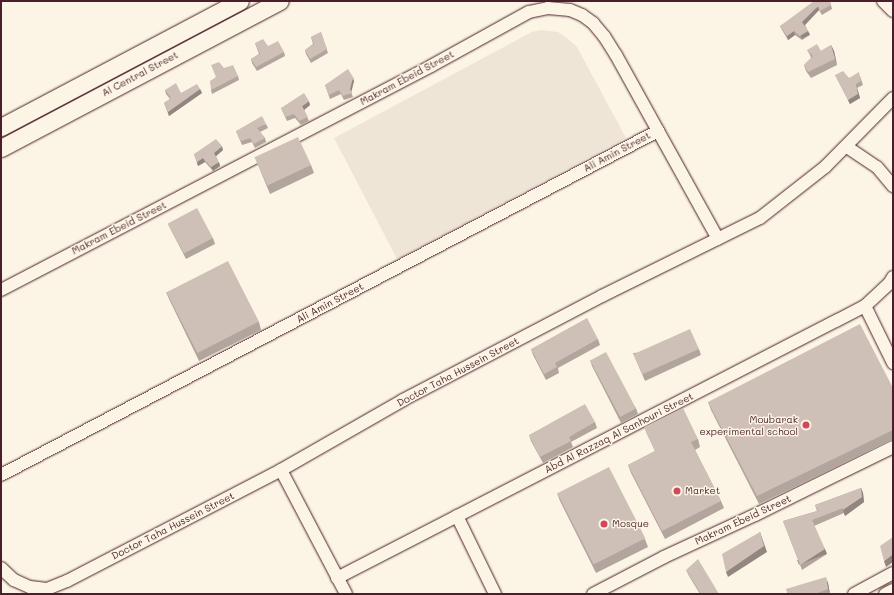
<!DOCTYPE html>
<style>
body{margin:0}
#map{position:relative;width:894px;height:595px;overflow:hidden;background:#fcf5e5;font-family:Mali,sans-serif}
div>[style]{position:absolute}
.built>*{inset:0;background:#eee5d7}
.roads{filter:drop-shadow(0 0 1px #4a1f2b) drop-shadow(0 0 1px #4a1f2b)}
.street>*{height:12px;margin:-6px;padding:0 6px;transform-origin:6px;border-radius:6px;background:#fcf5e5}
.secondary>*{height:17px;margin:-8.5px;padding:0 8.5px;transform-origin:8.5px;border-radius:8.5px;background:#fcf5e5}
.wall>*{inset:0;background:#b2a59d}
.shaded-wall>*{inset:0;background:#918680;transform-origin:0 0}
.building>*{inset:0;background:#cfc0b7;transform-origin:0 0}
.dots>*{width:11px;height:11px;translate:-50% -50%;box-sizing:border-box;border:2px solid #fcf5e5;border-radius:50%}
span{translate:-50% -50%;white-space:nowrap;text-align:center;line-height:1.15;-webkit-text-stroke:3px #fcf5e5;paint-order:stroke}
.street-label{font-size:10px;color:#4a1f2b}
.poi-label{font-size:10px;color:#4a1f2b}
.right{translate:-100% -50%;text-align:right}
.left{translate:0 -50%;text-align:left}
.frame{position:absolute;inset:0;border:2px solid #4a1f2b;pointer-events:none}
</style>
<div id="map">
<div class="built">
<div style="clip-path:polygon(541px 30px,558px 32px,568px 39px,577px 47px,626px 138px,397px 259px,334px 138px,532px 32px)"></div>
</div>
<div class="roads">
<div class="street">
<div style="left:883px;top:1px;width:14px;rotate:45deg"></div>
<div style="left:847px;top:147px;width:36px;rotate:34deg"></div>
<div style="left:877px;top:167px;width:25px;rotate:50deg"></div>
<div style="left:1px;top:290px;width:485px;rotate:-27.5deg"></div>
<div style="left:431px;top:66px;width:112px;rotate:-28.9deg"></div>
<div style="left:529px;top:12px;width:19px;rotate:-12deg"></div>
<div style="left:548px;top:8px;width:22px;rotate:5deg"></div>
<div style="left:570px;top:10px;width:13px;rotate:23deg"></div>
<div style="left:582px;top:15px;width:14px;rotate:36deg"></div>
<div style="left:593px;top:23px;width:17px;rotate:50deg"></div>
<div style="left:604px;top:36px;width:22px;rotate:58deg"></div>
<div style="left:616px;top:55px;width:210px;rotate:61deg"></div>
<div style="left:865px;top:306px;width:64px;rotate:63.8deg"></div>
<div style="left:281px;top:470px;width:140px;rotate:62.3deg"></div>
<div style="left:1px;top:475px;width:742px;rotate:-27.64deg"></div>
<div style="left:457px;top:516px;width:87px;rotate:64deg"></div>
<div style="left:1px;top:568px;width:18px;rotate:43deg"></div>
<div style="left:14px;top:580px;width:17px;rotate:24deg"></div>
<div style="left:30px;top:587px;width:17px;rotate:7deg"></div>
<div style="left:47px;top:589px;width:22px;rotate:-22deg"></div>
<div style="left:67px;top:581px;width:241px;rotate:-27.4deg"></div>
<div style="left:281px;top:470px;width:141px;rotate:-29.8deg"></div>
<div style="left:403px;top:400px;width:225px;rotate:-27.6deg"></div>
<div style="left:602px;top:296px;width:176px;rotate:-26.3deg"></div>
<div style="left:760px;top:218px;width:83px;rotate:-38.1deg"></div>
<div style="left:825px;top:167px;width:97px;rotate:-45.4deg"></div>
<div style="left:337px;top:578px;width:594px;rotate:-27.26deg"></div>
<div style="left:865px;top:306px;width:33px;rotate:-43deg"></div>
<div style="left:889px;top:284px;width:8px;rotate:-60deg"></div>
<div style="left:593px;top:594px;width:80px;rotate:-27.5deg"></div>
<div style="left:664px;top:557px;width:100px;rotate:-24.8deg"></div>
<div style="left:755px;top:515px;width:154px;rotate:-26.2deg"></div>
<div style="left:854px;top:594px;width:44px;rotate:-28.3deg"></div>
<div style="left:885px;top:594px;width:9px;rotate:-27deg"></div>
</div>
<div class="secondary">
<div style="left:1px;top:127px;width:270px;rotate:-27.8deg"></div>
<div style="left:1px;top:148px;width:315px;rotate:-27.8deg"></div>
</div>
</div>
<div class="wall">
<div style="clip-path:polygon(830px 1px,832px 9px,822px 15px,819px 10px,805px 25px,810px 35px,802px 40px,795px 35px,788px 40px,782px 30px,780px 26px)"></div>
<div style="clip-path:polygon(321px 32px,328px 53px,311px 63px,306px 54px,305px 50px,313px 44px,311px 37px)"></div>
<div style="clip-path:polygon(255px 43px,268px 46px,284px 52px,285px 56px,257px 71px,252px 63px,251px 59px,259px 54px)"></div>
<div style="clip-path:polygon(831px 45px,834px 51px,837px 65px,811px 78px,806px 71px,804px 65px,811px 58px,810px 55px,807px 50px,821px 51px)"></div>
<div style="clip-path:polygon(224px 68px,238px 76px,239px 80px,212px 94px,211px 90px,216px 77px)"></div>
<div style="clip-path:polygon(835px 75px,849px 78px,860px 76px,863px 85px,857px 88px,860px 98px,850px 104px)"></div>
<div style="clip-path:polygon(354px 81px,351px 92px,353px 97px,344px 100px,341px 94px,330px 99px,325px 85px)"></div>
<div style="clip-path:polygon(200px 89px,202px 93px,169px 116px,164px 103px,170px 99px,166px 94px,165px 90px,181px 93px)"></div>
<div style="clip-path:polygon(310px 105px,304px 110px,309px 121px,301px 125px,295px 118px,287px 121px,281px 108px)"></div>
<div style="clip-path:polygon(266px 124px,268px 128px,260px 132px,265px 138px,266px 142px,255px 148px,252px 142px,242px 145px,236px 131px)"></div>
<div style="clip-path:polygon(223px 150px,216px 156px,220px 166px,213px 171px,205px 162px,198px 166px,194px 154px)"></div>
<div style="clip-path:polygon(256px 160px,311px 165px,314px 173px,270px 194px)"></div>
<div style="clip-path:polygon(168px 224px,213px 238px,215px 244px,186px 259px,171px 230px)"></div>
<div style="clip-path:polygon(166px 292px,259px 322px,261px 330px,199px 361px,169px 299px)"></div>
<div style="clip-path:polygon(598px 339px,600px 345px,558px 368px,559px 373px,546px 380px,533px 355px,531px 349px)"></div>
<div style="clip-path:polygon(699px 349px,701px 355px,645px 381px,633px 353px)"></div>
<div style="clip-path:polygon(590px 360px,636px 408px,638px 414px,621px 423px,592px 366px)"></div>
<div style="clip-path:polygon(893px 388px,893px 440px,759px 504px,711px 410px,708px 402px)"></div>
<div style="clip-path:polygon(595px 422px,597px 428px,571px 442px,573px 447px,543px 463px,531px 441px,529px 435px)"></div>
<div style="clip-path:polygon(644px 427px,698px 439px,700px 447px,695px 450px,721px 501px,724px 508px,665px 539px,631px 473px,628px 465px,655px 451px,647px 434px)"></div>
<div style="clip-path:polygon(861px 488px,863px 493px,864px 502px,845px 516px,844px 513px,814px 526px,827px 554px,802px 570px,783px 521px,817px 511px,815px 505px)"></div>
<div style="clip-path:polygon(557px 493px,645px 539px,648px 547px,596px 573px,560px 501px)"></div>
<div style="clip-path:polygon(686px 570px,719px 594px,700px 594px,689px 576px)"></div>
<div style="clip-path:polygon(828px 583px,830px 594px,788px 594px,786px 589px)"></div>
</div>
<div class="shaded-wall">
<div style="clip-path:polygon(818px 6px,819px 10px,804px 26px,802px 22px)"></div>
<div style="clip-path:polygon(794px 31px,795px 35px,788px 40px,787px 36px)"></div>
<div style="left:808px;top:31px;width:4px;height:9px;rotate:63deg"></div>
<div style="clip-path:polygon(831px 45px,834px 51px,837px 65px,835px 59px)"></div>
<div style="clip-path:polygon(353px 77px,354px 81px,351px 93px,350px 89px)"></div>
<div style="clip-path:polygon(856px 84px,860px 98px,850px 104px,848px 100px)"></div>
<div style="clip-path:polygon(200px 89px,202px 93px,169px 116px,168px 112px)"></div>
<div style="clip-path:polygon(309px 101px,310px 105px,304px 110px,302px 106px)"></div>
<div style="clip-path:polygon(222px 146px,223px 150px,215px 157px,214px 153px)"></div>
<div style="clip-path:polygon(203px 158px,205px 162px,198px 166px,197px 162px)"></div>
<div style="clip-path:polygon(219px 162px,220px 166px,213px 171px,211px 167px)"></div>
<div style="clip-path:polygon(861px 488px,863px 493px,864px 502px,845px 516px,843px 510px)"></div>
<div style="clip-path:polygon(760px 532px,767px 552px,728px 577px,726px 572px)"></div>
<div style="left:825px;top:549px;width:5px;height:30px;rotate:68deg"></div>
<div style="clip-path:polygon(893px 554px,893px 562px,886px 567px,884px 561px)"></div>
<div style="clip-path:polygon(826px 577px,828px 583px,830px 594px,828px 589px)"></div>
</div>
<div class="building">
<div style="clip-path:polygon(814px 1px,829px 1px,831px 5px,820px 11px,818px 6px,802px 22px,808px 31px,800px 36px,794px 31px,787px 36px,780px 26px)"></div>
<div style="clip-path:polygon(321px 32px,327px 49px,310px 59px,305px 50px,314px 44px,311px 37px)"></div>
<div style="clip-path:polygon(263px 39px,268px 46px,278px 41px,284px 52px,256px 67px,251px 59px,260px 54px,255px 43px)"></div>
<div style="clip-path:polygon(817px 44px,821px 51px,831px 45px,835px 59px,808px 72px,804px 65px,813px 56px,807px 50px)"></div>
<div style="clip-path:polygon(219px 62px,224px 68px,233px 65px,238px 76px,211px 90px,210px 81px,216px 77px,211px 65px)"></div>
<div style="clip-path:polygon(348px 69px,353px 77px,350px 89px,352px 93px,343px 96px,339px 90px,329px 95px,325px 85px)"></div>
<div style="clip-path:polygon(843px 71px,849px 78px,859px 72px,861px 81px,856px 84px,858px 94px,848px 100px,835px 75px)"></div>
<div style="clip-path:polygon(176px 83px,181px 93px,197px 84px,200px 89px,168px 112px,164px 103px,171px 98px,165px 90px)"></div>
<div style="clip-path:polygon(304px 93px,309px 101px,302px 106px,308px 117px,299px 121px,294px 114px,285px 117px,281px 108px)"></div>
<div style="clip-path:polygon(262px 116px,266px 124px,257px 128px,265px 138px,254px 144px,250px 138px,241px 141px,236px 131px)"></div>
<div style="left:298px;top:137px;width:31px;height:48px;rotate:65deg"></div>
<div style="clip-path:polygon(216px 139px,222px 146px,214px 153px,219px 162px,211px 167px,203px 158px,197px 162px,194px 154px)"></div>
<div style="left:197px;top:208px;width:34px;height:33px;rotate:62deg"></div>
<div style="left:228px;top:261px;width:68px;height:69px;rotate:63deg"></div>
<div style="clip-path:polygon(587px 318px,598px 339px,555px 363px,557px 367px,544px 374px,531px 349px)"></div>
<div style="clip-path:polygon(860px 324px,893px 388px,893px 430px,757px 496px,708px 402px)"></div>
<div style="left:690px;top:329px;width:22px;height:62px;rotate:66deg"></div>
<div style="left:606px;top:352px;width:64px;height:18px;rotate:62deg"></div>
<div style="clip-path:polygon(585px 404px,595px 422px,569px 437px,571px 441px,540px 457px,529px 435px)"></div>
<div style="clip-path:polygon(683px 408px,698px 439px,691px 442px,721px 501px,662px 531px,628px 465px,655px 451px,644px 427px)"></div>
<div style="left:609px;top:467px;width:80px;height:58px;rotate:63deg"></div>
<div style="clip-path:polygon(861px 488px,862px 497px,843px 510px,843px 508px,812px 520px,825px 549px,800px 565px,783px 521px,818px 511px,815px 505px)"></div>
<div style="clip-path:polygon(760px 532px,764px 546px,726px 572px,722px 554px)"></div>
<div style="clip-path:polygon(893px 537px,893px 554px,884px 561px,880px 546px)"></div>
<div style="clip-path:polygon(698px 559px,719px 594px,701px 594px,686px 570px)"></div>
<div style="clip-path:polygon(826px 577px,828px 589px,815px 594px,788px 594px,786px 589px)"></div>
</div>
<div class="dots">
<div style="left:806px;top:425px;background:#d1495b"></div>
<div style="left:677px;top:491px;background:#d1495b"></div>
<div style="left:604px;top:524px;background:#d1495b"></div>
</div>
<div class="street-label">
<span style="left:140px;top:74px;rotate:-28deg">Al Central Street</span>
<span style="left:407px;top:78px;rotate:-28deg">Makram Ebeid Street</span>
<span style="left:617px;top:152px;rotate:-28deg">Ali Amin Street</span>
<span style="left:119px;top:228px;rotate:-27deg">Makram Ebeid Street</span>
<span style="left:330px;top:303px;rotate:-28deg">Ali Amin Street</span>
<span style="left:458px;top:372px;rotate:-28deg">Doctor Taha Hussein Street</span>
<span style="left:619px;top:433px;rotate:-27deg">Abd Al Razzaq Al Sanhouri Street</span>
<span style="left:743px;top:520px;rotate:-25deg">Makram Ebeid Street</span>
<span style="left:173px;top:526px;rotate:-27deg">Doctor Taha Hussein Street</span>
</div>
<div class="poi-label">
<span class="right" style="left:798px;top:425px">Moubarak<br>experimental school</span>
<span class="left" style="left:685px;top:491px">Market</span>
<span class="left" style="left:612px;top:524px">Mosque</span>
</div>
<div class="frame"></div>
</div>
